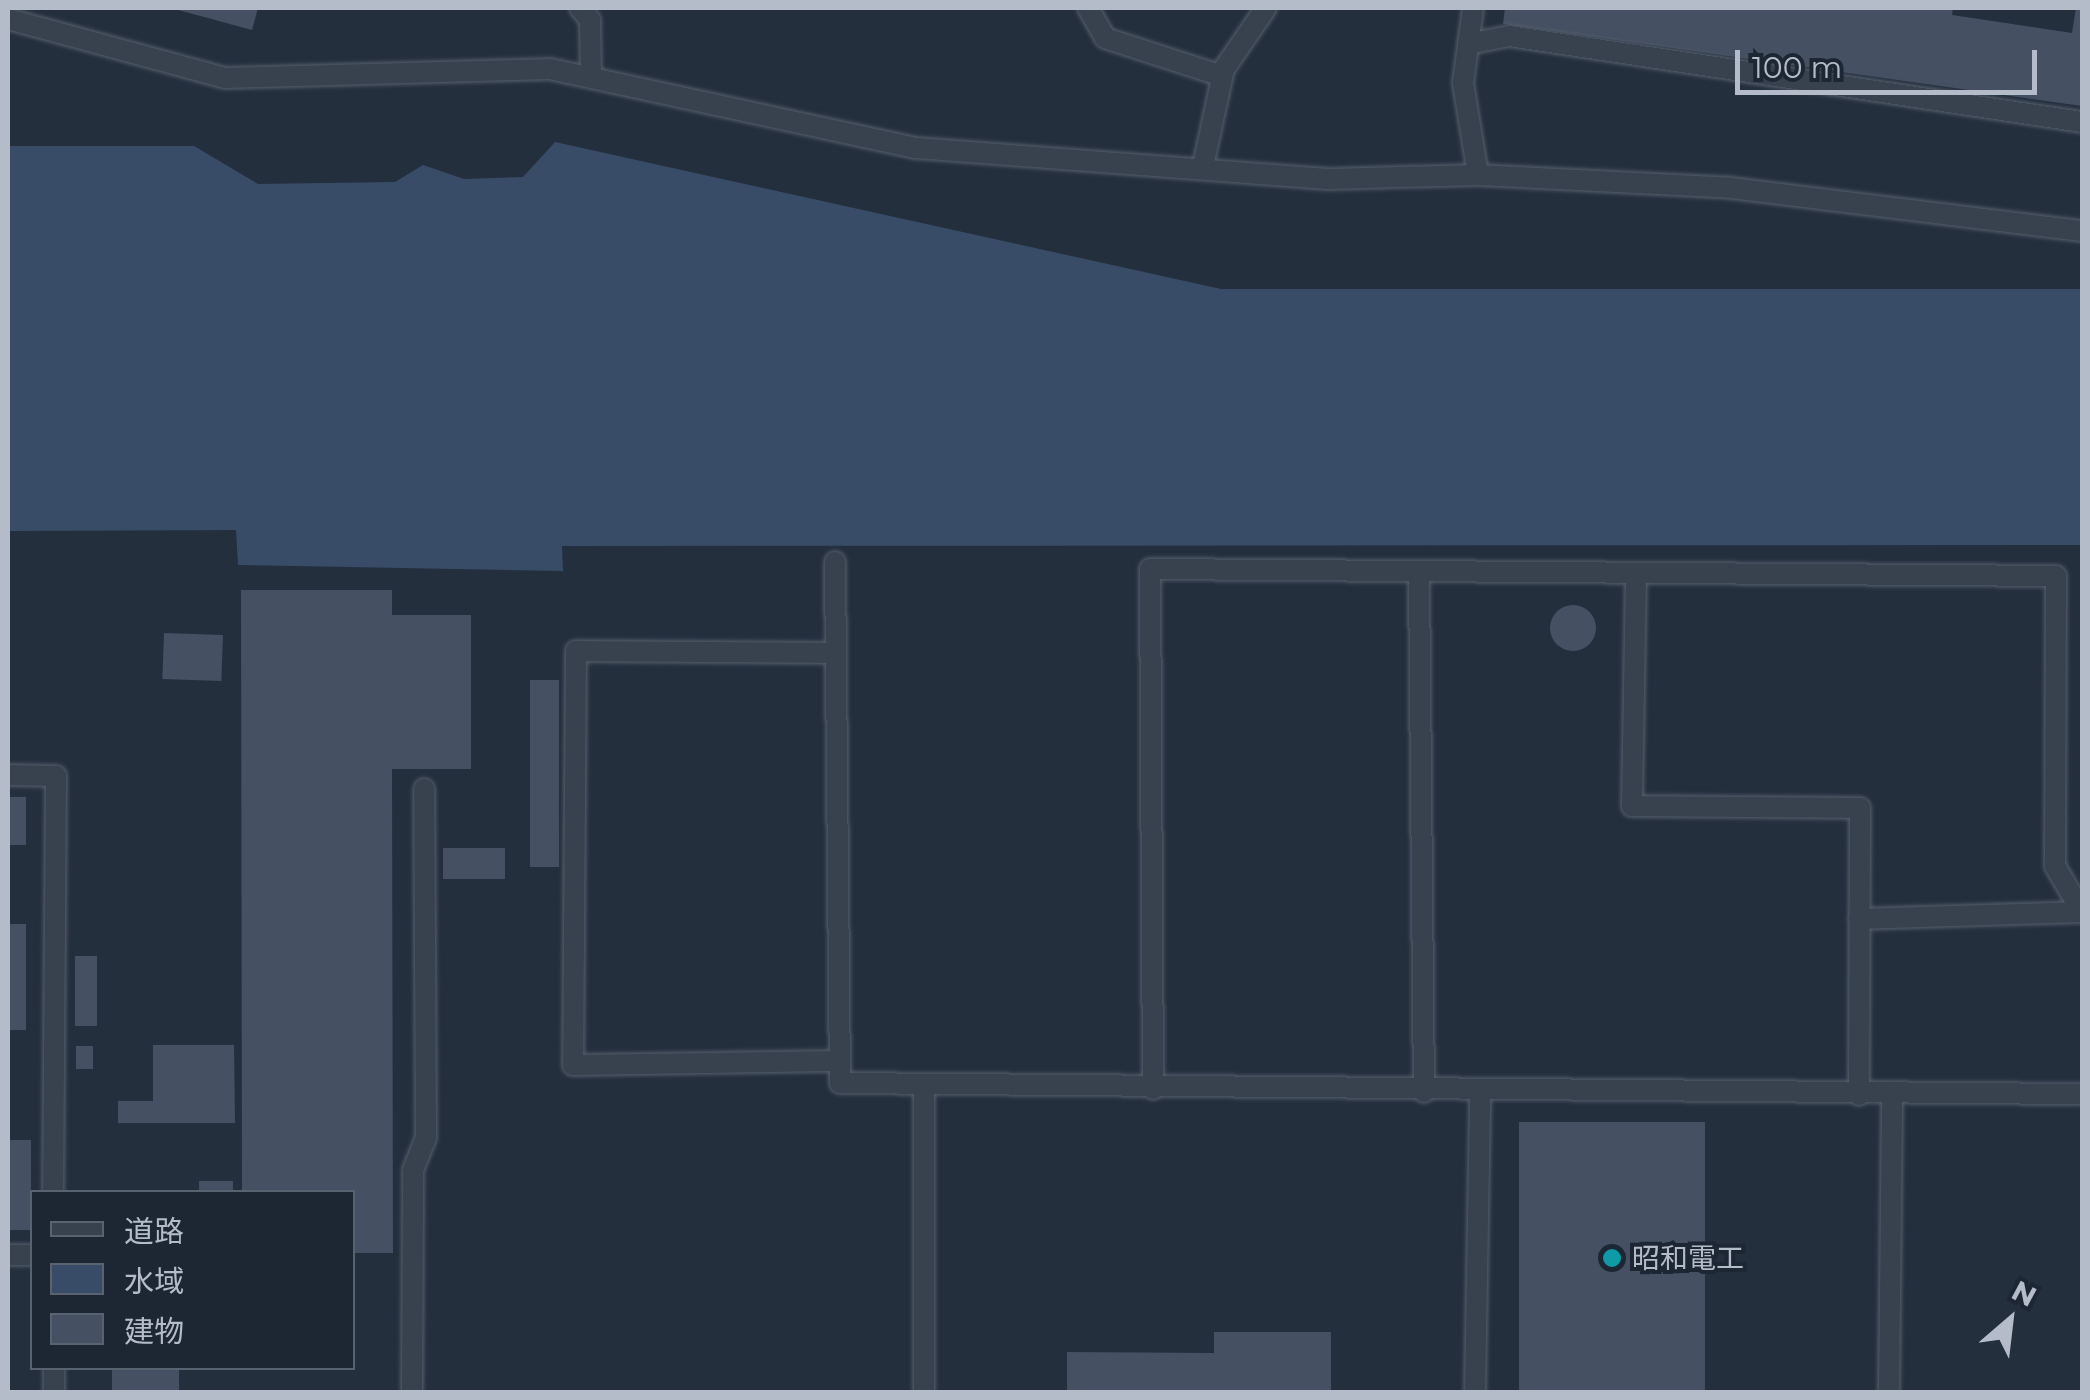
<!DOCTYPE html>
<meta charset="utf-8">
<style>
body{margin:0}
#map{position:relative;width:2090px;height:1400px;overflow:hidden;background:#242f3e;font-family:Montserrat,"Noto Sans JP",sans-serif}
div>[style]{position:absolute}
.water>*{inset:0;background:#394c67}
.building>*{inset:0;background:#455162;transform-origin:0 0}
.round{border-radius:50%}
.roads{filter:drop-shadow(0 0 2px #565f6c) drop-shadow(0 0 2px #565f6c)}
.minor>*{height:20px;margin:-10px;padding:0 10px;transform-origin:10px;border-radius:10px;background:#38414e}
.dots>*{width:28px;height:28px;translate:-50% -50%;box-sizing:border-box;border:5px solid #1d2633;border-radius:50%}
span{translate:-50% -50%;white-space:nowrap;text-align:center;line-height:1.15;-webkit-text-stroke:8px #1d2633;paint-order:stroke}
.poi-label{font-size:28px;color:#b4bcc9}
.left{translate:0 -50%;text-align:left}
.frame{position:absolute;inset:0;border:10px solid #b4bcc9;pointer-events:none}
.legend{position:absolute;left:30px;top:1190px;width:325px;height:180px;box-sizing:border-box;background:#1d2633;border:2px solid #59626f;margin:0;padding:12px 18px;list-style:none;font-size:30px;color:#b4bcc9}
.legend li{display:flex;align-items:center;gap:20px;height:50px}
.legend b{width:50px;border:2px solid #59626f}
.north{position:absolute;left:1960px;top:1270px;width:100px;height:100px;-webkit-text-stroke:8px #1d2633;paint-order:stroke;rotate:28deg;font-size:28px;font-weight:700;line-height:40px;text-align:center;color:#b4bcc9}
.north::after{content:'';display:block;margin:auto;width:35px;height:45px;background:#b4bcc9;clip-path:polygon(50% 0,100% 100%,50% 72%,0 100%)}
.scale{position:absolute;left:1735px;top:50px;width:302px;height:45px;box-sizing:border-box;border:5px solid #b4bcc9;border-top:0;padding-left:12px;font-size:30px;line-height:35px;white-space:nowrap;color:#b4bcc9;-webkit-text-stroke:8px #1d2633;paint-order:stroke}
</style>
<div id="map">
<div class="water">
<div style="clip-path:polygon(555px 142px,1221px 289px,2082px 289px,2082px 545px,562px 546px,563px 571px,238px 565px,236px 530px,8px 531px,8px 146px,194px 146px,258px 184px,395px 182px,423px 165px,464px 179px,523px 177px)"></div>
</div>
<div class="building">
<div style="clip-path:polygon(171px 8px,258px 8px,252px 30px)"></div>
<div style="clip-path:polygon(1505px 8px,1953px 8px,1952px 15px,2072px 33px,2076px 8px,2082px 8px,2082px 106px,1503px 24px)"></div>
<div style="clip-path:polygon(241px 590px,392px 590px,392px 615px,471px 615px,471px 769px,392px 769px,393px 1253px,352px 1253px,352px 1192px,242px 1192px)"></div>
<div class="round" style="left:1550px;top:605px;width:46px;height:46px"></div>
<div style="left:164px;top:633px;width:59px;height:46px;rotate:2deg"></div>
<div style="left:530px;top:680px;width:29px;height:187px"></div>
<div style="left:8px;top:797px;width:18px;height:48px"></div>
<div style="left:443px;top:848px;width:62px;height:31px"></div>
<div style="left:8px;top:924px;width:18px;height:106px"></div>
<div style="left:75px;top:956px;width:22px;height:70px"></div>
<div style="clip-path:polygon(153px 1045px,234px 1045px,235px 1123px,118px 1123px,118px 1101px,153px 1101px)"></div>
<div style="left:76px;top:1046px;width:17px;height:23px"></div>
<div style="left:1519px;top:1122px;width:186px;height:270px"></div>
<div style="left:8px;top:1140px;width:23px;height:90px"></div>
<div style="left:199px;top:1181px;width:34px;height:11px"></div>
<div style="clip-path:polygon(1214px 1332px,1331px 1332px,1331px 1392px,1067px 1392px,1067px 1352px,1214px 1353px)"></div>
<div style="left:112px;top:1368px;width:67px;height:24px"></div>
</div>
<div class="roads">
<div class="minor">
<div style="left:580px;top:8px;width:16px;rotate:50deg"></div>
<div style="left:590px;top:20px;width:58px;rotate:89deg"></div>
<div style="left:1088px;top:8px;width:34px;rotate:60deg"></div>
<div style="left:1105px;top:38px;width:123px;rotate:18deg"></div>
<div style="left:1473px;top:8px;width:76px;rotate:97.6deg"></div>
<div style="left:1463px;top:83px;width:93px;rotate:80.7deg"></div>
<div style="left:1478px;top:175px;width:253px;rotate:2.9deg"></div>
<div style="left:1731px;top:188px;width:354px;rotate:7deg"></div>
<div style="left:8px;top:19px;width:225px;rotate:15.2deg"></div>
<div style="left:225px;top:78px;width:325px;rotate:-1.6deg"></div>
<div style="left:550px;top:69px;width:374px;rotate:12.2deg"></div>
<div style="left:916px;top:148px;width:416px;rotate:4.3deg"></div>
<div style="left:1331px;top:179px;width:147px;rotate:-1.6deg"></div>
<div style="left:1468px;top:44px;width:42px;rotate:-11deg"></div>
<div style="left:1509px;top:36px;width:579px;rotate:8.54deg"></div>
<div style="left:1203px;top:166px;width:99px;rotate:-77.8deg"></div>
<div style="left:1224px;top:69px;width:74px;rotate:-55.5deg"></div>
<div style="left:835px;top:562px;width:521px;rotate:89.45deg"></div>
<div style="left:840px;top:1083px;width:1242px;rotate:0.51deg"></div>
<div style="left:1419px;top:574px;width:518px;rotate:89.45deg"></div>
<div style="left:1636px;top:575px;width:231px;rotate:91deg"></div>
<div style="left:1632px;top:806px;width:228px;rotate:0.5deg"></div>
<div style="left:1860px;top:808px;width:287px;rotate:90.2deg"></div>
<div style="left:836px;top:653px;width:260px;rotate:-179.6deg"></div>
<div style="left:576px;top:651px;width:414px;rotate:90.4deg"></div>
<div style="left:573px;top:1065px;width:267px;rotate:-0.9deg"></div>
<div style="left:8px;top:775px;width:48px;rotate:1.2deg"></div>
<div style="left:56px;top:776px;width:416px;rotate:90.4deg"></div>
<div style="left:1153px;top:1089px;width:520px;rotate:-90.33deg"></div>
<div style="left:1150px;top:569px;width:906px;rotate:0.44deg"></div>
<div style="left:2056px;top:576px;width:290px;rotate:90.2deg"></div>
<div style="left:2055px;top:866px;width:53px;rotate:59.6deg"></div>
<div style="left:2082px;top:912px;width:223px;rotate:178.2deg"></div>
<div style="left:8px;top:1255px;width:24px"></div>
<div style="left:54px;top:1368px;width:24px;rotate:90deg"></div>
<div style="left:412px;top:1392px;width:222px;rotate:-89.7deg"></div>
<div style="left:413px;top:1170px;width:35px;rotate:-68deg"></div>
<div style="left:426px;top:1137px;width:348px;rotate:-90.3deg"></div>
<div style="left:924px;top:1392px;width:306px;rotate:-90deg"></div>
<div style="left:1475px;top:1392px;width:300px;rotate:-89deg"></div>
<div style="left:1889px;top:1392px;width:297px;rotate:-89.4deg"></div>
</div>
</div>
<div class="dots">
<div style="left:1612px;top:1258px;background:#0f9aa8"></div>
</div>
<div class="poi-label">
<span class="left" style="left:1632px;top:1258px">昭和電工</span>
</div>
<div class="frame"></div>
<ul class="legend">
<li><b style="height:12px;background:#38414e"></b>道路</li>
<li><b style="height:28px;background:#394c67"></b>水域</li>
<li><b style="height:28px;background:#455162"></b>建物</li>
</ul>
<div class="north">N</div>
<div class="scale">100 m</div>
</div>
